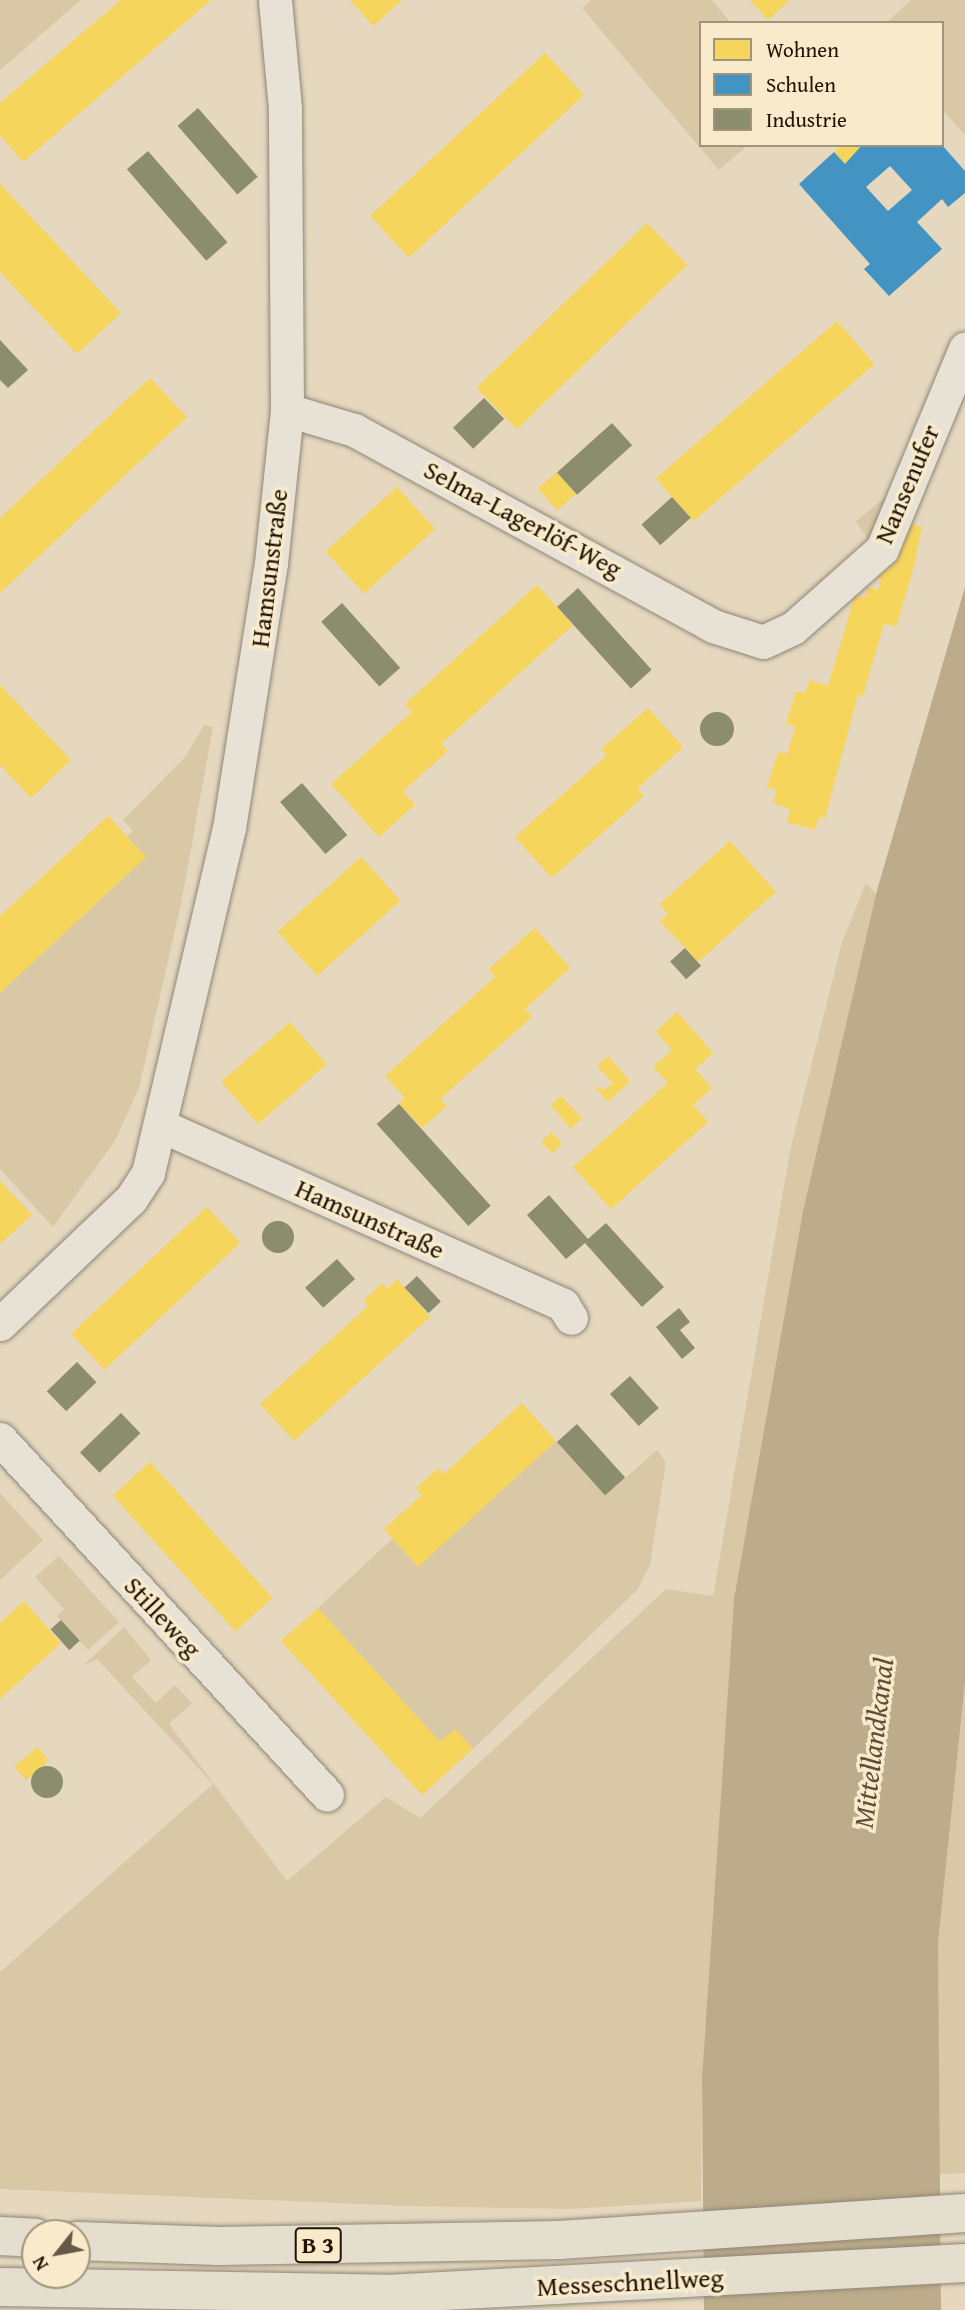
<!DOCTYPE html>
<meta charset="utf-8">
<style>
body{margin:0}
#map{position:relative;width:965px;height:2310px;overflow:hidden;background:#e5d8be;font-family:"Gentium Book Plus",serif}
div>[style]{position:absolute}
.green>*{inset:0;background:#d9c8a6}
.water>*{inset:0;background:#bdac8b}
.homes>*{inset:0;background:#f6d55c;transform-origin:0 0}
.schools>*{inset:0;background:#4393c3}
.industry>*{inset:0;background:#8c8c6e;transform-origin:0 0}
.round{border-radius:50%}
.roads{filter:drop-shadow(0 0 2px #8f8676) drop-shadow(0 0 2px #8f8676)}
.street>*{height:33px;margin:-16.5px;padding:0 16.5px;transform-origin:16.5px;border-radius:16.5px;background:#e8e2d6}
.highway>*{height:38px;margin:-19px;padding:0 19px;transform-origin:19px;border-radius:19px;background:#e4decf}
span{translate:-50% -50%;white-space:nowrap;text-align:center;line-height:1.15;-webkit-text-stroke:7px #f8eacb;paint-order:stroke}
.shield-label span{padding:2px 5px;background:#f8eacb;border:2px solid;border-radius:5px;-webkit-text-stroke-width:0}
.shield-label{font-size:24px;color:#201304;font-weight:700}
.street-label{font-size:26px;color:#201304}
.water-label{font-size:28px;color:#5f4f37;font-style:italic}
.legend{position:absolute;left:699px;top:21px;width:245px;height:126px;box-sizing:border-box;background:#f8eacb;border:2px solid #a2947b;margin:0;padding:9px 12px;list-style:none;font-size:21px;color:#201304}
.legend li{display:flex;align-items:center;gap:14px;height:35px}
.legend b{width:35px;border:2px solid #a2947b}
.north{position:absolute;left:21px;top:2219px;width:70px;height:70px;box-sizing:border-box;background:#f8eacb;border:2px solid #a2947b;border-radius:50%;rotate:239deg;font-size:19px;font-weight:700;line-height:28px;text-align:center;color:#201304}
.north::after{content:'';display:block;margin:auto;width:24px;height:32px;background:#655845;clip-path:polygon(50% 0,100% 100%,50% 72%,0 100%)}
</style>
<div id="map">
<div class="green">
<div style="clip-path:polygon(0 0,81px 0,0 70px)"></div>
<div style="clip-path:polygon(591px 0,712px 0,731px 23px,701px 23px,701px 145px,748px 145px,719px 170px,582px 8px)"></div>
<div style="clip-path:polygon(911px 0,965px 0,965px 135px,942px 109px,942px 23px,886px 23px)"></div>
<div style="clip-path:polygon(893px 491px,869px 541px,856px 521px)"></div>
<div style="clip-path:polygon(204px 725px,213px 727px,181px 904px,139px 1088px,115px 1141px,53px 1227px,0 1169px,0 993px,146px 857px,127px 836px,133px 831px,123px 820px,186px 756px)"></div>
<div style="clip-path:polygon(866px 883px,876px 894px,803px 1211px,734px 1600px,702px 2078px,701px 2201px,570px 2209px,407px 2206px,0 2189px,0 1972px,213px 1784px,97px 1659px,83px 1666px,124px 1627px,151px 1660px,132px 1677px,156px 1703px,175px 1685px,192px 1703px,169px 1724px,287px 1881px,386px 1797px,420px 1818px,666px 1589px,713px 1596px,790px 1151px,842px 942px)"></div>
<div style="clip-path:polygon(556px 1441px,605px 1496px,657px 1450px,666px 1462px,650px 1565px,637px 1590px,473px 1749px,455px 1730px,440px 1742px,318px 1608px,392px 1539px,418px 1566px)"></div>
<div style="clip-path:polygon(0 1493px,43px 1540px,0 1580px)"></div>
<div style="clip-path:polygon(59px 1556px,119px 1622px,88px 1650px,57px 1616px,64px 1609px,35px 1577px)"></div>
<div style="clip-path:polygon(965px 1682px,965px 2173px,936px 2174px,938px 1943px)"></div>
</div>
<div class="water">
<div style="clip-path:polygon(965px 587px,965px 1682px,938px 1943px,941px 2310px,704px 2310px,702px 2078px,734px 1599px,803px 1211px,876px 894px)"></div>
</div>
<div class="homes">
<div style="clip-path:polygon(121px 0,211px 0,23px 162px,0 135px,0 103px)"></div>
<div style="clip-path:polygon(350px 0,402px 0,373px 26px)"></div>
<div style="clip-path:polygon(750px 0,790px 0,768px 20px)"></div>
<div style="left:545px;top:53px;width:57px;height:239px;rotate:47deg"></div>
<div style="clip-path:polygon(842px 145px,862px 145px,864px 148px,845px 164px,834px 152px)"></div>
<div style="clip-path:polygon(0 184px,121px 313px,77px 354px,0 272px)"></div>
<div style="left:647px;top:223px;width:58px;height:237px;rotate:46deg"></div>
<div style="left:837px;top:321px;width:57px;height:240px;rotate:49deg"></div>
<div style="clip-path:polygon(150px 378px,187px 417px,0 593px,0 518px)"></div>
<div style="left:557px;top:472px;width:29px;height:25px;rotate:49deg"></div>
<div style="left:397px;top:487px;width:57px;height:96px;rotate:48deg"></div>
<div style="clip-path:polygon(907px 522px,922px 527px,913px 570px,896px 627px,884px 623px,863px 696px,858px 694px,825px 819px,819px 817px,815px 830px,787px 822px,790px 809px,773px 803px,777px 790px,767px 787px,778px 752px,787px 754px,791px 741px,796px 727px,786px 724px,796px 691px,805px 693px,810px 680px,828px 686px,855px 595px,865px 598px,868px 587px,878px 590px,881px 579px,876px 578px,894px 564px)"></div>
<div style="clip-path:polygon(537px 585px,573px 625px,441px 744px,448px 751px,403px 791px,415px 805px,379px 837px,331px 784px,412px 712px,405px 704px)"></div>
<div style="clip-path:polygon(0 685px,71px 760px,31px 798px,0 765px)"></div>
<div style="clip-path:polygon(648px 708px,683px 747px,637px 789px,644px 796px,552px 878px,515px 837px,607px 755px,601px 749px)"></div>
<div style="clip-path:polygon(108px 816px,146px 857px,0 993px,0 916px)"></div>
<div style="clip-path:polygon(730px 841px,776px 892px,698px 962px,660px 921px,668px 914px,660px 904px)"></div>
<div style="left:361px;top:857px;width:59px;height:112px;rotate:48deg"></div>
<div style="clip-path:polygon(535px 928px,570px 968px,525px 1009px,532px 1017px,440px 1099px,447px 1106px,422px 1128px,399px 1104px,405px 1098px,385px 1076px,495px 977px,489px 969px)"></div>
<div style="clip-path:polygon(677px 1012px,713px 1053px,695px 1069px,712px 1088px,693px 1105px,708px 1122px,611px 1209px,573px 1167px,668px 1083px,653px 1067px,672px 1050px,656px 1031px)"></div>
<div style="left:290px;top:1022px;width:56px;height:91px;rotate:49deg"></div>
<div style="clip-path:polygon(608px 1056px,630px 1081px,608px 1102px,594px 1086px,605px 1090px,613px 1083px,597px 1066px)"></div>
<div style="clip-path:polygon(561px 1096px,582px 1118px,571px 1129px,551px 1105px)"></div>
<div style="left:551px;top:1132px;width:16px;height:14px;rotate:45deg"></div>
<div style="clip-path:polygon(0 1181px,32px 1215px,0 1244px)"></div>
<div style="left:207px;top:1207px;width:49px;height:186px;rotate:47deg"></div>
<div style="clip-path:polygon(397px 1279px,430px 1317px,294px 1441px,260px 1404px,368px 1306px,364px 1300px,382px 1283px,387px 1289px)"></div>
<div style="clip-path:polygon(522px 1403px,556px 1441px,418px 1567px,384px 1529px,422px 1495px,416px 1488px,438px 1468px,444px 1474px)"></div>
<div style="left:150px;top:1462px;width:183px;height:50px;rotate:48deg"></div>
<div style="clip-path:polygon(24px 1601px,61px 1643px,0 1699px,0 1623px)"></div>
<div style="clip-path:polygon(318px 1608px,440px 1742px,455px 1729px,473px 1749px,422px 1795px,281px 1641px)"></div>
<div style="left:37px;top:1747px;width:18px;height:30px;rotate:49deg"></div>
</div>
<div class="schools">
<div style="clip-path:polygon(evenodd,862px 145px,942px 145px,965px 171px,965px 193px,948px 207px,942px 199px,917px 222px,942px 249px,889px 296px,864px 269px,870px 264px,799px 184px,834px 152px,845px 164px,862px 145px,890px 166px,912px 190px,888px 211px,866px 187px,890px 166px)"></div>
</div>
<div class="industry">
<div style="left:198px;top:108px;width:91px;height:27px;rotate:49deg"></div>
<div style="left:148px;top:151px;width:121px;height:28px;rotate:49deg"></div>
<div style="clip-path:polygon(0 340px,28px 370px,8px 388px,0 380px)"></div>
<div style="left:484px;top:398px;width:29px;height:43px;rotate:46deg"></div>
<div style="left:612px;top:423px;width:30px;height:74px;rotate:48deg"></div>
<div style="left:672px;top:497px;width:28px;height:41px;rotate:48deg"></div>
<div style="left:578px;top:588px;width:110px;height:28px;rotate:48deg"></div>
<div style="left:342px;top:603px;width:87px;height:28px;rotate:48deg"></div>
<div class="round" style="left:700px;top:712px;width:34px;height:34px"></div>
<div style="left:302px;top:783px;width:69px;height:29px;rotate:49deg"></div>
<div style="left:685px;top:948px;width:24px;height:20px;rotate:48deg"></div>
<div style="left:399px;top:1104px;width:137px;height:30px;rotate:48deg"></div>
<div style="clip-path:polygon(549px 1195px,588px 1239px,606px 1223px,664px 1287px,642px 1307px,585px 1243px,566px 1259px,527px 1215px)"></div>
<div class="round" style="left:262px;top:1221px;width:32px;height:32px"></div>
<div style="left:337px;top:1259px;width:27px;height:43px;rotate:48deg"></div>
<div style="left:417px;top:1276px;width:35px;height:17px;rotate:47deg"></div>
<div style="clip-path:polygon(679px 1308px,690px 1322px,680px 1330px,695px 1348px,682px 1359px,656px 1327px)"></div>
<div style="left:77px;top:1362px;width:28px;height:42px;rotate:46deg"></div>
<div style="left:630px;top:1376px;width:43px;height:27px;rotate:48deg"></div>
<div style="left:121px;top:1413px;width:28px;height:57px;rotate:46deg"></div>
<div style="left:577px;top:1424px;width:72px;height:27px;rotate:48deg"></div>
<div style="left:61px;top:1620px;width:28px;height:14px;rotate:48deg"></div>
<div class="round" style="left:31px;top:1766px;width:32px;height:32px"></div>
</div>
<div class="roads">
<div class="street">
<div style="left:287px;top:410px;width:70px;rotate:16.6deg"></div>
<div style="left:354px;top:430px;width:409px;rotate:28.6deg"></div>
<div style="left:713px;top:626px;width:52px;rotate:17.7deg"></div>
<div style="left:763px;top:642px;width:33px;rotate:-25deg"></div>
<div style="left:793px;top:628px;width:119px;rotate:-41.6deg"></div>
<div style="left:882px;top:549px;width:217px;rotate:-67.5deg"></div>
<div style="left:164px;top:1127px;width:437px;rotate:24deg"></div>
<div style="left:563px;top:1305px;width:15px;rotate:58deg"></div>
<div style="left:0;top:1324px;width:181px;rotate:-43.7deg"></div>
<div style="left:131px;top:1199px;width:31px;rotate:-57deg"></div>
<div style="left:148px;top:1173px;width:354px;rotate:-76.8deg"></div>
<div style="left:229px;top:828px;width:268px;rotate:-81deg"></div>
<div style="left:271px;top:563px;width:154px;rotate:-84deg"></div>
<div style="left:287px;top:410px;width:302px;rotate:-90.4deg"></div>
<div style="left:285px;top:108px;width:108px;rotate:-95.3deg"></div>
<div style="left:0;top:1439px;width:483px;rotate:47.4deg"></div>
</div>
<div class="highway">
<div style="left:0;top:2236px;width:35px;rotate:3deg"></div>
<div style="left:77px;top:2241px;width:141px;rotate:2deg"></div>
<div style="left:218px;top:2246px;width:341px;rotate:-1deg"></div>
<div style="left:559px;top:2240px;width:407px;rotate:-3.8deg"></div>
<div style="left:0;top:2287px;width:387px;rotate:1deg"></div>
<div style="left:387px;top:2294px;width:579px;rotate:-3.07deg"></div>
</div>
</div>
<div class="shield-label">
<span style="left:318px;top:2245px">B 3</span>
</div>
<div class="street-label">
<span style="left:907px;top:484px;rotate:-67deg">Nansenufer</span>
<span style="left:523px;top:519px;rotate:28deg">Selma-Lagerlöf-Weg</span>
<span style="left:269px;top:568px;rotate:-83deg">Hamsunstraße</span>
<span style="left:370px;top:1219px;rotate:24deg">Hamsunstraße</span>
<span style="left:163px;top:1617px;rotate:47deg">Stilleweg</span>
<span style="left:630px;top:2282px;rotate:-3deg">Messeschnellweg</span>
</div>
<div class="water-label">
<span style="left:873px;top:1743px;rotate:-83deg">Mittellandkanal</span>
</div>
<ul class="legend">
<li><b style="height:19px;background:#f6d55c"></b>Wohnen</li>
<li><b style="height:19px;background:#4393c3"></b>Schulen</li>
<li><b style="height:19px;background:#8c8c6e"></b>Industrie</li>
</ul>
<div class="north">N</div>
</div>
